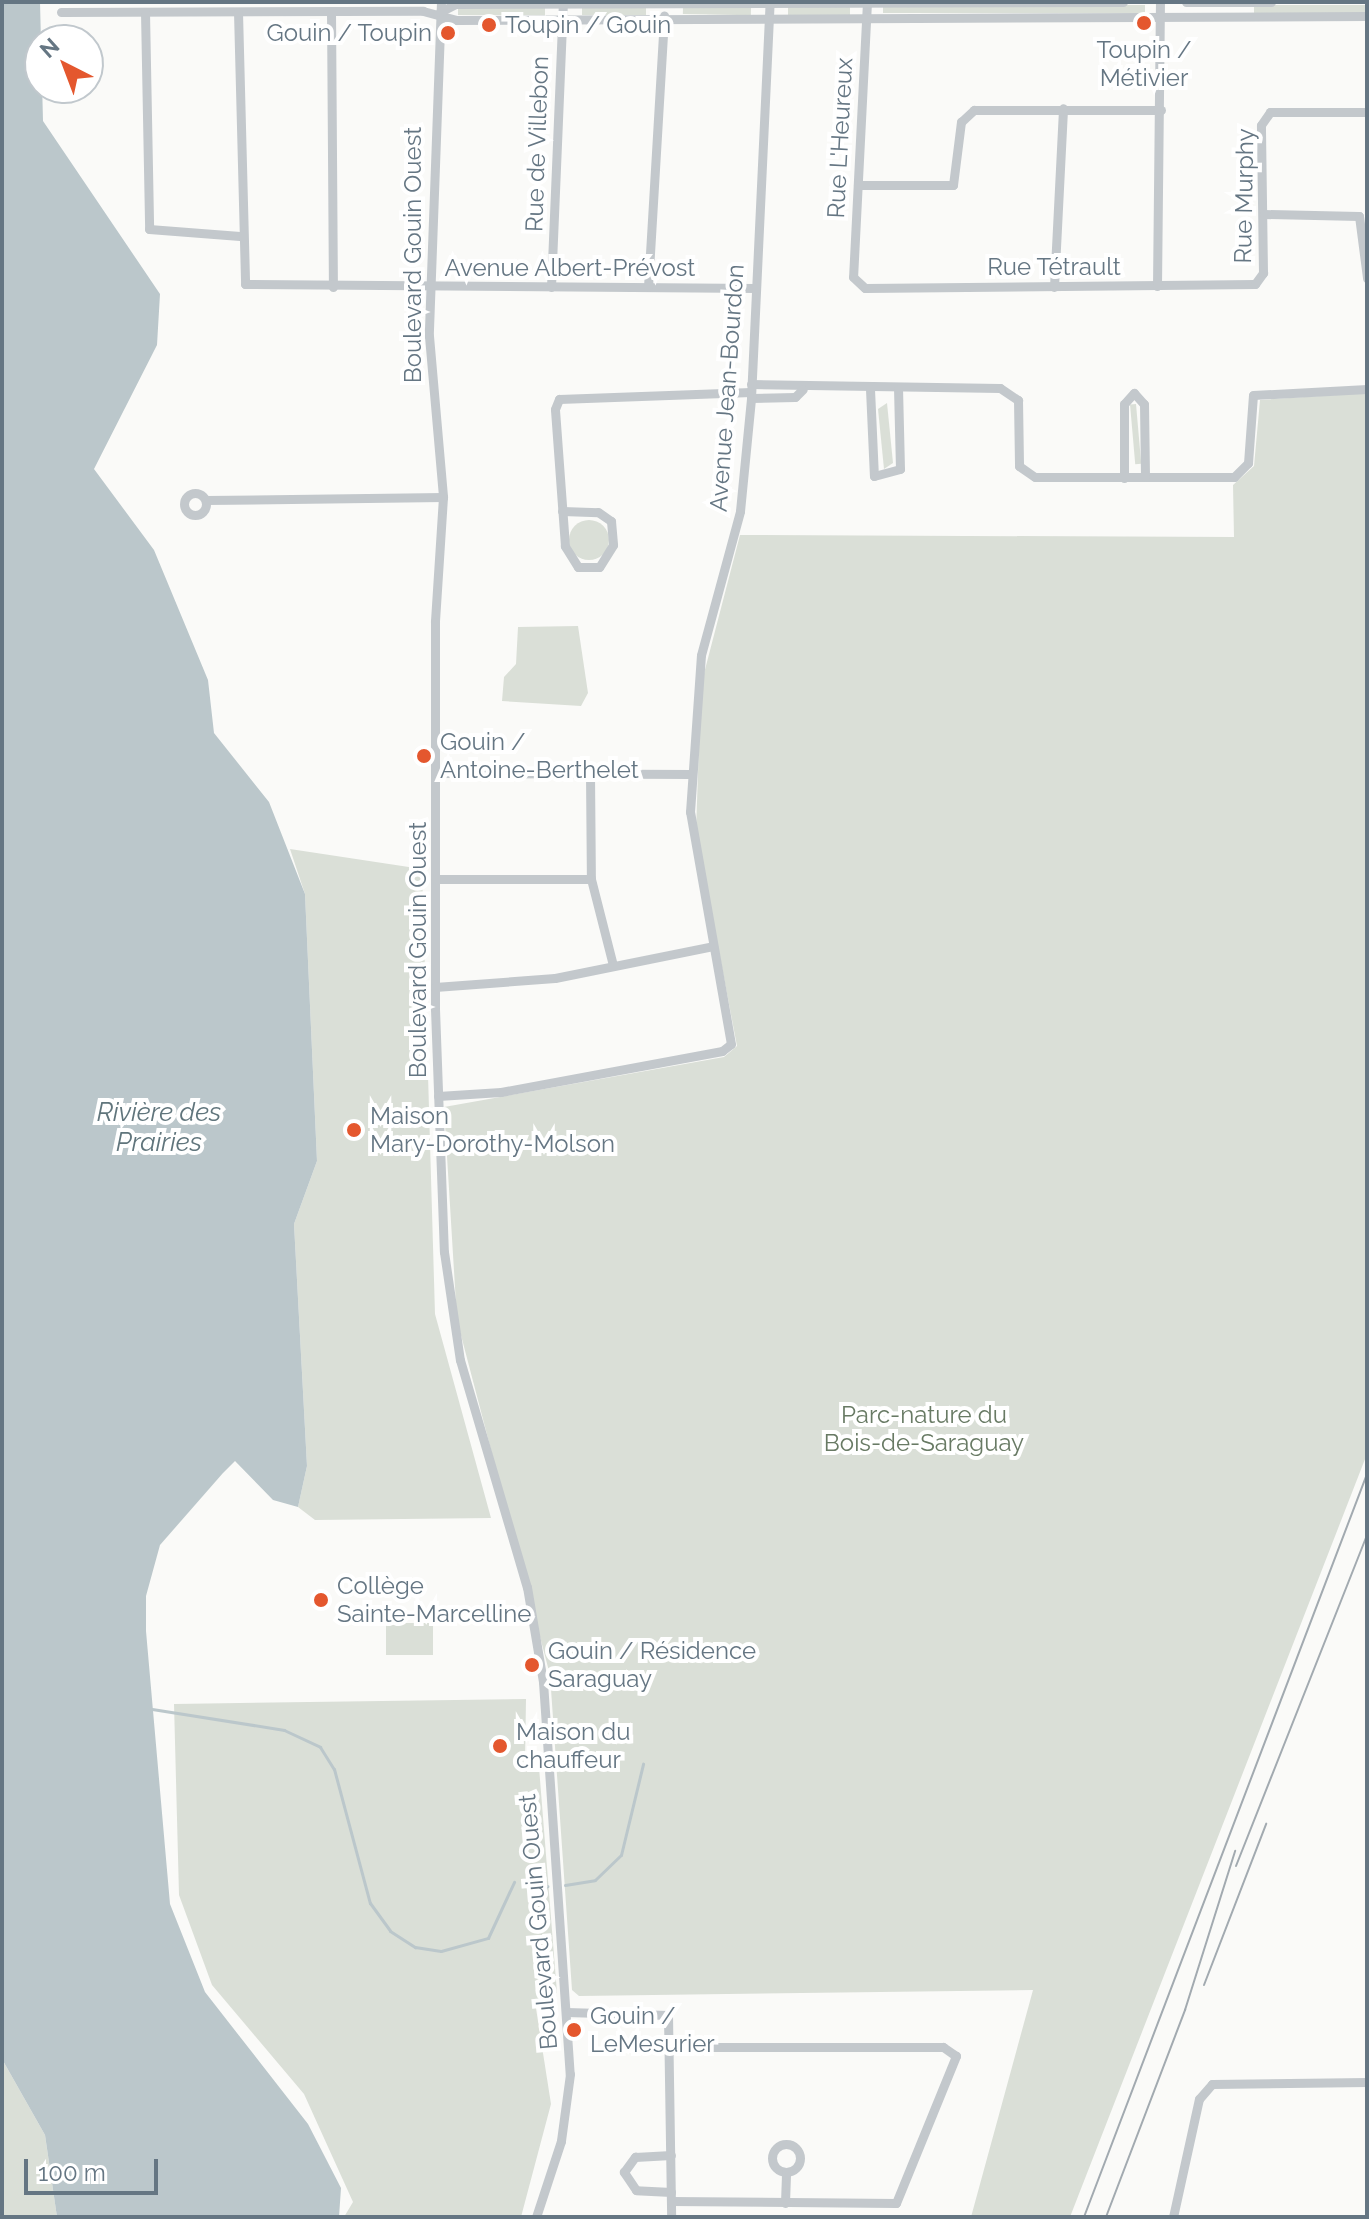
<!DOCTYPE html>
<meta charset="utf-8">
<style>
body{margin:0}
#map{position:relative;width:1369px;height:2219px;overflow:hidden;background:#fafaf8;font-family:Raleway,sans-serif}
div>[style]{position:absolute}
.green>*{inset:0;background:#dadfd7;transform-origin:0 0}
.round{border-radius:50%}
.water>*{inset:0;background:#bbc7cb}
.stream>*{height:3px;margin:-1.5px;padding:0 1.5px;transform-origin:1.5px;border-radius:1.5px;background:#bbc7cb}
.minor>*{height:9px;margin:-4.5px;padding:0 4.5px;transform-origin:4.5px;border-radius:4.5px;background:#c3c8cc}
.minor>.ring{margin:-4.5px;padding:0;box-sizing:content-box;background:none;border:9px solid #c3c8cc;border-radius:50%}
.tram>*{height:2px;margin:-1px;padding:0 1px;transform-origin:1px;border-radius:1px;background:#a2aab0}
.dots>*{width:22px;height:22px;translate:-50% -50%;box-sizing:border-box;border:4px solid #fff;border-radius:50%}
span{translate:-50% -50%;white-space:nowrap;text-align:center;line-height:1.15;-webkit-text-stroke:8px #fff;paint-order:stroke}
.poi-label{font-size:24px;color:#657683}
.left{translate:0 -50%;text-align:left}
.right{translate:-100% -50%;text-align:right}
.street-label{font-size:24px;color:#657683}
.park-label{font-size:24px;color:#687a64}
.water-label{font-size:26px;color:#60757c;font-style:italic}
.frame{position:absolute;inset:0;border:4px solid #657683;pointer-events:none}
.north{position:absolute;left:24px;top:24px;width:80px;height:80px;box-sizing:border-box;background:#fff;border:2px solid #c1c8cd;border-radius:50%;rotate:318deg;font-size:22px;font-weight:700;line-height:32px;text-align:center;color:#657683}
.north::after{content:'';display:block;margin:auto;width:28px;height:36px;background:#e4572e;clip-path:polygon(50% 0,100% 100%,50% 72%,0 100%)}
.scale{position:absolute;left:24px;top:2159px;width:134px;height:36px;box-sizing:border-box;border:4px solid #657683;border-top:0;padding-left:10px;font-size:24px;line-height:28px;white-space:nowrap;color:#657683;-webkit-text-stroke:6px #fff;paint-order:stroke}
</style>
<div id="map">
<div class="green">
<div style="left:1145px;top:5px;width:8px;height:262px;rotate:90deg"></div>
<div style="left:1254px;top:5px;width:111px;height:8px"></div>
<div style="left:646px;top:6px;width:9px;height:64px;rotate:90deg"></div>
<div style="left:683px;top:6px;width:68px;height:8px;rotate:1deg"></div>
<div style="left:788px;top:6px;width:62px;height:9px"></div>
<div style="left:458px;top:7px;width:87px;height:8px"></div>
<div style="clip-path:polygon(1367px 393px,1367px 1454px,1070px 2217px,971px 2217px,1033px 1990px,579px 1996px,572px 1990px,550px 1675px,457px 1320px,444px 1107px,724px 1057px,737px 1046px,696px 831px,701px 685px,740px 535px,1234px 537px,1233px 485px,1254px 466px,1260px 400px)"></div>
<div style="clip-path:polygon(887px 403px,893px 463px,884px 469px,878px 409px)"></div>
<div style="left:1136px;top:404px;width:60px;height:6px;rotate:85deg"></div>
<div class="round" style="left:569px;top:520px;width:40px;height:40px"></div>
<div style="clip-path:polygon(578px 626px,588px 693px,581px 706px,502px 701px,504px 677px,516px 664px,518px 627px)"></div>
<div style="clip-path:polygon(290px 849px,422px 869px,435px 1314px,491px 1518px,315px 1520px,298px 1507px,307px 1466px,294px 1224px,317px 1161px,305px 894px)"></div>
<div style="left:386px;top:1623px;width:47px;height:32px"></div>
<div style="clip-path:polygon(526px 1699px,525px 1763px,539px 1767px,557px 1993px,535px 2002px,551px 2104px,521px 2217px,344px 2217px,353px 2202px,304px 2094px,212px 1985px,179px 1895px,174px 1704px)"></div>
<div style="clip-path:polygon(2px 2059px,45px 2135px,57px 2217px,2px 2217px)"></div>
</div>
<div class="water">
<div style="clip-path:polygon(2px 2px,40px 2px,43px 121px,160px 294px,157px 345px,94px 469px,154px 550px,208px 680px,214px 733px,269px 802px,305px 894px,317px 1161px,294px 1224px,307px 1466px,298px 1507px,273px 1500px,235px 1461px,223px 1473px,160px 1545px,146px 1596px,146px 1631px,170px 1904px,205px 1992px,308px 2124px,341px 2188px,339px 2217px,57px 2217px,45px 2135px,2px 2059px)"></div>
</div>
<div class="stream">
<div style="left:152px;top:1709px;width:134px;rotate:9deg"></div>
<div style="left:284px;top:1730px;width:40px;rotate:25deg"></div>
<div style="left:320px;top:1747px;width:26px;rotate:58deg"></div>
<div style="left:334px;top:1769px;width:139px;rotate:75deg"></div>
<div style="left:370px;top:1903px;width:34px;rotate:54deg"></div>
<div style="left:390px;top:1931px;width:30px;rotate:33deg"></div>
<div style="left:415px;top:1947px;width:26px;rotate:9deg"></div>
<div style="left:441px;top:1951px;width:49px;rotate:-15.5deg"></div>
<div style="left:488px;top:1938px;width:62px;rotate:-65.1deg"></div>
<div style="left:523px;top:1881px;width:25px;rotate:12deg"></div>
<div style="left:565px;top:1885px;width:30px;rotate:-9deg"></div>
<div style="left:595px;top:1880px;width:36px;rotate:-44deg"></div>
<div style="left:621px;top:1855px;width:94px;rotate:-76.4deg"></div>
</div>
<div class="minor">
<div style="left:441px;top:2px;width:334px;rotate:92.1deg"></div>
<div style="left:429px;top:336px;width:162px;rotate:85deg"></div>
<div style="left:443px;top:497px;width:125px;rotate:93.7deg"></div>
<div style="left:435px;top:622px;width:387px;rotate:90deg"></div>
<div style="left:435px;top:1009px;width:243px;rotate:87.9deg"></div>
<div style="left:444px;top:1252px;width:109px;rotate:81.6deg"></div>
<div style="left:460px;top:1360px;width:237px;rotate:73.6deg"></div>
<div style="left:527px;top:1587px;width:96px;rotate:80.4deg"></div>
<div style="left:543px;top:1682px;width:393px;rotate:86.1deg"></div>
<div style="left:570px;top:2074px;width:68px;rotate:97.7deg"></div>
<div style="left:561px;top:2141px;width:80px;rotate:108.2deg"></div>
<div style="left:867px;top:2px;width:275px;rotate:92.9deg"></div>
<div style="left:853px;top:277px;width:16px;rotate:43deg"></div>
<div style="left:865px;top:288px;width:390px;rotate:-0.6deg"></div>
<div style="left:1255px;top:284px;width:14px;rotate:-54deg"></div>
<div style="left:1263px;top:273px;width:148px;rotate:-90.8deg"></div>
<div style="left:1261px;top:125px;width:16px;rotate:-55deg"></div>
<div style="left:1270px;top:112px;width:97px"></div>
<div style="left:1186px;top:2px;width:85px"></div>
<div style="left:331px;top:11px;width:276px;rotate:89.6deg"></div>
<div style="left:61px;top:12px;width:362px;rotate:-0.2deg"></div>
<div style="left:423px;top:11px;width:34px;rotate:15deg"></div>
<div style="left:456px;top:20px;width:911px;rotate:-0.25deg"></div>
<div style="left:145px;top:12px;width:217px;rotate:88.9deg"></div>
<div style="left:149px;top:229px;width:91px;rotate:4.4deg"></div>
<div style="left:238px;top:12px;width:272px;rotate:88.5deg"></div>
<div style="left:245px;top:284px;width:511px;rotate:0.45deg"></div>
<div style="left:440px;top:12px;width:18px;rotate:-27deg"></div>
<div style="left:456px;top:4px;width:667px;rotate:-0.17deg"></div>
<div style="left:858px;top:185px;width:95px"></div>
<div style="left:953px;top:185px;width:64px;rotate:-82.8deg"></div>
<div style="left:961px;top:122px;width:18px;rotate:-43deg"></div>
<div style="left:974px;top:110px;width:187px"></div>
<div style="left:1264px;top:214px;width:95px;rotate:1.2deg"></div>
<div style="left:1359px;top:216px;width:63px;rotate:82.6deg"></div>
<div style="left:1157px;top:286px;width:284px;rotate:-89.4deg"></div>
<div style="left:551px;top:287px;width:284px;rotate:-87.6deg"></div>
<div style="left:648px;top:287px;width:272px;rotate:-86.6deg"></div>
<div style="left:1054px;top:287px;width:179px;rotate:-87.1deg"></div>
<div style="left:751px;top:384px;width:249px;rotate:0.9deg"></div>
<div style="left:1000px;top:388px;width:22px;rotate:34deg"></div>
<div style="left:1018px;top:400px;width:66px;rotate:89.1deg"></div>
<div style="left:1019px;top:466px;width:19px;rotate:35deg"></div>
<div style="left:1035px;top:477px;width:199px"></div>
<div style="left:1234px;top:477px;width:20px;rotate:-45deg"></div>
<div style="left:1248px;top:463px;width:68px;rotate:-85.8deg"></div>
<div style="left:1253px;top:395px;width:114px;rotate:-3deg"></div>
<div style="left:870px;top:389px;width:87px;rotate:87.4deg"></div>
<div style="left:874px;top:476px;width:27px;rotate:-15deg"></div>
<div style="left:900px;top:469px;width:80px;rotate:-91.4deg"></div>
<div style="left:751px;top:398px;width:44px;rotate:-1.3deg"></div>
<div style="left:795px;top:397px;width:11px;rotate:-45deg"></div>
<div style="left:1124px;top:478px;width:74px;rotate:-90deg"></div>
<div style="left:1124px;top:404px;width:15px;rotate:-48deg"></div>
<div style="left:1134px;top:393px;width:15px;rotate:48deg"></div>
<div style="left:1144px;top:404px;width:73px;rotate:89.2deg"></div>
<div class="ring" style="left:184px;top:493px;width:13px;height:13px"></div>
<div style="left:206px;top:500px;width:237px;rotate:-0.7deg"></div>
<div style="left:562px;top:511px;width:36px;rotate:2deg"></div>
<div style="left:598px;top:512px;width:16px;rotate:35deg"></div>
<div style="left:611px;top:521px;width:24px;rotate:85deg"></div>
<div style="left:613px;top:545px;width:26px;rotate:122deg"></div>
<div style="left:599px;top:567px;width:21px;rotate:180deg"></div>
<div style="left:578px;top:567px;width:25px;rotate:-122deg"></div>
<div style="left:565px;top:546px;width:137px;rotate:-94.2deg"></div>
<div style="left:555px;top:409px;width:11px;rotate:-68deg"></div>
<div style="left:559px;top:399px;width:192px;rotate:-2.1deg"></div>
<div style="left:437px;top:773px;width:255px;rotate:0.2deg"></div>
<div style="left:590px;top:774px;width:105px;rotate:89.5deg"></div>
<div style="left:591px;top:879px;width:89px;rotate:75.7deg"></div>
<div style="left:436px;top:879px;width:155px"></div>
<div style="left:435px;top:987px;width:120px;rotate:-4.3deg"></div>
<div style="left:555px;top:978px;width:161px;rotate:-11.4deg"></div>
<div style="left:438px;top:1096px;width:63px;rotate:-3.6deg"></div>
<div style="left:501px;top:1092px;width:225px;rotate:-10.5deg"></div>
<div style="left:722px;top:1051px;width:11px;rotate:-38deg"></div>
<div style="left:731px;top:1044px;width:236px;rotate:-100deg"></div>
<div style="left:690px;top:812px;width:157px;rotate:-86deg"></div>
<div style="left:701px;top:655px;width:149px;rotate:-74.8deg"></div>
<div style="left:740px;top:511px;width:114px;rotate:-84.4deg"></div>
<div style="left:751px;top:398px;width:396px;rotate:-87.3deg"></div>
<div style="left:566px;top:2012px;width:102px;rotate:1.7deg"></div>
<div style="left:668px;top:2015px;width:202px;rotate:89.1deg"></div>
<div class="ring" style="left:772px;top:2144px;width:19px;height:19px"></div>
<div style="left:671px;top:2192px;width:35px;rotate:-177deg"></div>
<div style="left:636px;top:2190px;width:22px;rotate:-124deg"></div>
<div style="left:624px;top:2172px;width:19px;rotate:-54deg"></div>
<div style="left:635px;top:2157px;width:36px;rotate:-3deg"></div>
<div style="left:671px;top:2201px;width:225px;rotate:0.5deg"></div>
<div style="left:896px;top:2203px;width:159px;rotate:-67.8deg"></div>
<div style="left:956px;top:2056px;width:16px;rotate:-145deg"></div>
<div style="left:943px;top:2047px;width:272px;rotate:180deg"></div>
<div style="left:785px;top:2203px;width:31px;rotate:-88deg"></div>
<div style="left:1173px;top:2217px;width:121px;rotate:-77.6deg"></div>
<div style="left:1199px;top:2099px;width:20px;rotate:-49deg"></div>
<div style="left:1212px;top:2084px;width:155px;rotate:-0.7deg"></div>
</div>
<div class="tram">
<div style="left:1236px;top:1866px;width:356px;rotate:-68.4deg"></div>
<div style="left:1204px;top:1985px;width:173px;rotate:-68.9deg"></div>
<div style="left:1084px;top:2217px;width:795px;rotate:-69.15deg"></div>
<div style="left:1106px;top:2217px;width:222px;rotate:-69.1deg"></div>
<div style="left:1185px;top:2010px;width:167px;rotate:-72.5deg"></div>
</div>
<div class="dots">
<div style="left:1144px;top:23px;background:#e4572e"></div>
<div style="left:489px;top:25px;background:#e4572e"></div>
<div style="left:448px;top:33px;background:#e4572e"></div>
<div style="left:424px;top:756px;background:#e4572e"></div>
<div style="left:354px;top:1130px;background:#e4572e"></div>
<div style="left:321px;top:1600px;background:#e4572e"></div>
<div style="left:532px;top:1665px;background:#e4572e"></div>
<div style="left:500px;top:1746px;background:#e4572e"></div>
<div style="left:574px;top:2030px;background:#e4572e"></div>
</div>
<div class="poi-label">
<span class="left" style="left:505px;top:25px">Toupin / Gouin</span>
<span class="right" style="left:432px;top:33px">Gouin / Toupin</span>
<span style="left:1144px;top:64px">Toupin /<br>Métivier</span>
<span class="left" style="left:440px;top:756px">Gouin /<br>Antoine-Berthelet</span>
<span class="left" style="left:370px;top:1130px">Maison<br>Mary-Dorothy-Molson</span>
<span class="left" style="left:337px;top:1600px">Collège<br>Sainte-Marcelline</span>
<span class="left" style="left:548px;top:1665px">Gouin / Résidence<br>Saraguay</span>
<span class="left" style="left:516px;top:1746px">Maison du<br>chauffeur</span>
<span class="left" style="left:590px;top:2030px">Gouin /<br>LeMesurier</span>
</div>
<div class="street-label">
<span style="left:840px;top:138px;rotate:-87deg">Rue L'Heureux</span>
<span style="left:537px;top:144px;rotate:-88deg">Rue de Villebon</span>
<span style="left:1244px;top:196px;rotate:-89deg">Rue Murphy</span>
<span style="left:413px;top:255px;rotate:-90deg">Boulevard Gouin Ouest</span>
<span style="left:1054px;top:267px">Rue Tétrault</span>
<span style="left:570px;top:268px">Avenue Albert-Prévost</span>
<span style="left:727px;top:388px;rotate:-86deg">Avenue Jean-Bourdon</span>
<span style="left:418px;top:950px;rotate:-90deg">Boulevard Gouin Ouest</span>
<span style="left:538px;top:1922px;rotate:-95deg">Boulevard Gouin Ouest</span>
</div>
<div class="park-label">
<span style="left:924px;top:1429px">Parc-nature du<br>Bois-de-Saraguay</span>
</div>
<div class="water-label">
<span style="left:159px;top:1128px">Rivière des<br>Prairies</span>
</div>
<div class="frame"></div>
<div class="north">N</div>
<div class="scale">100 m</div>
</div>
